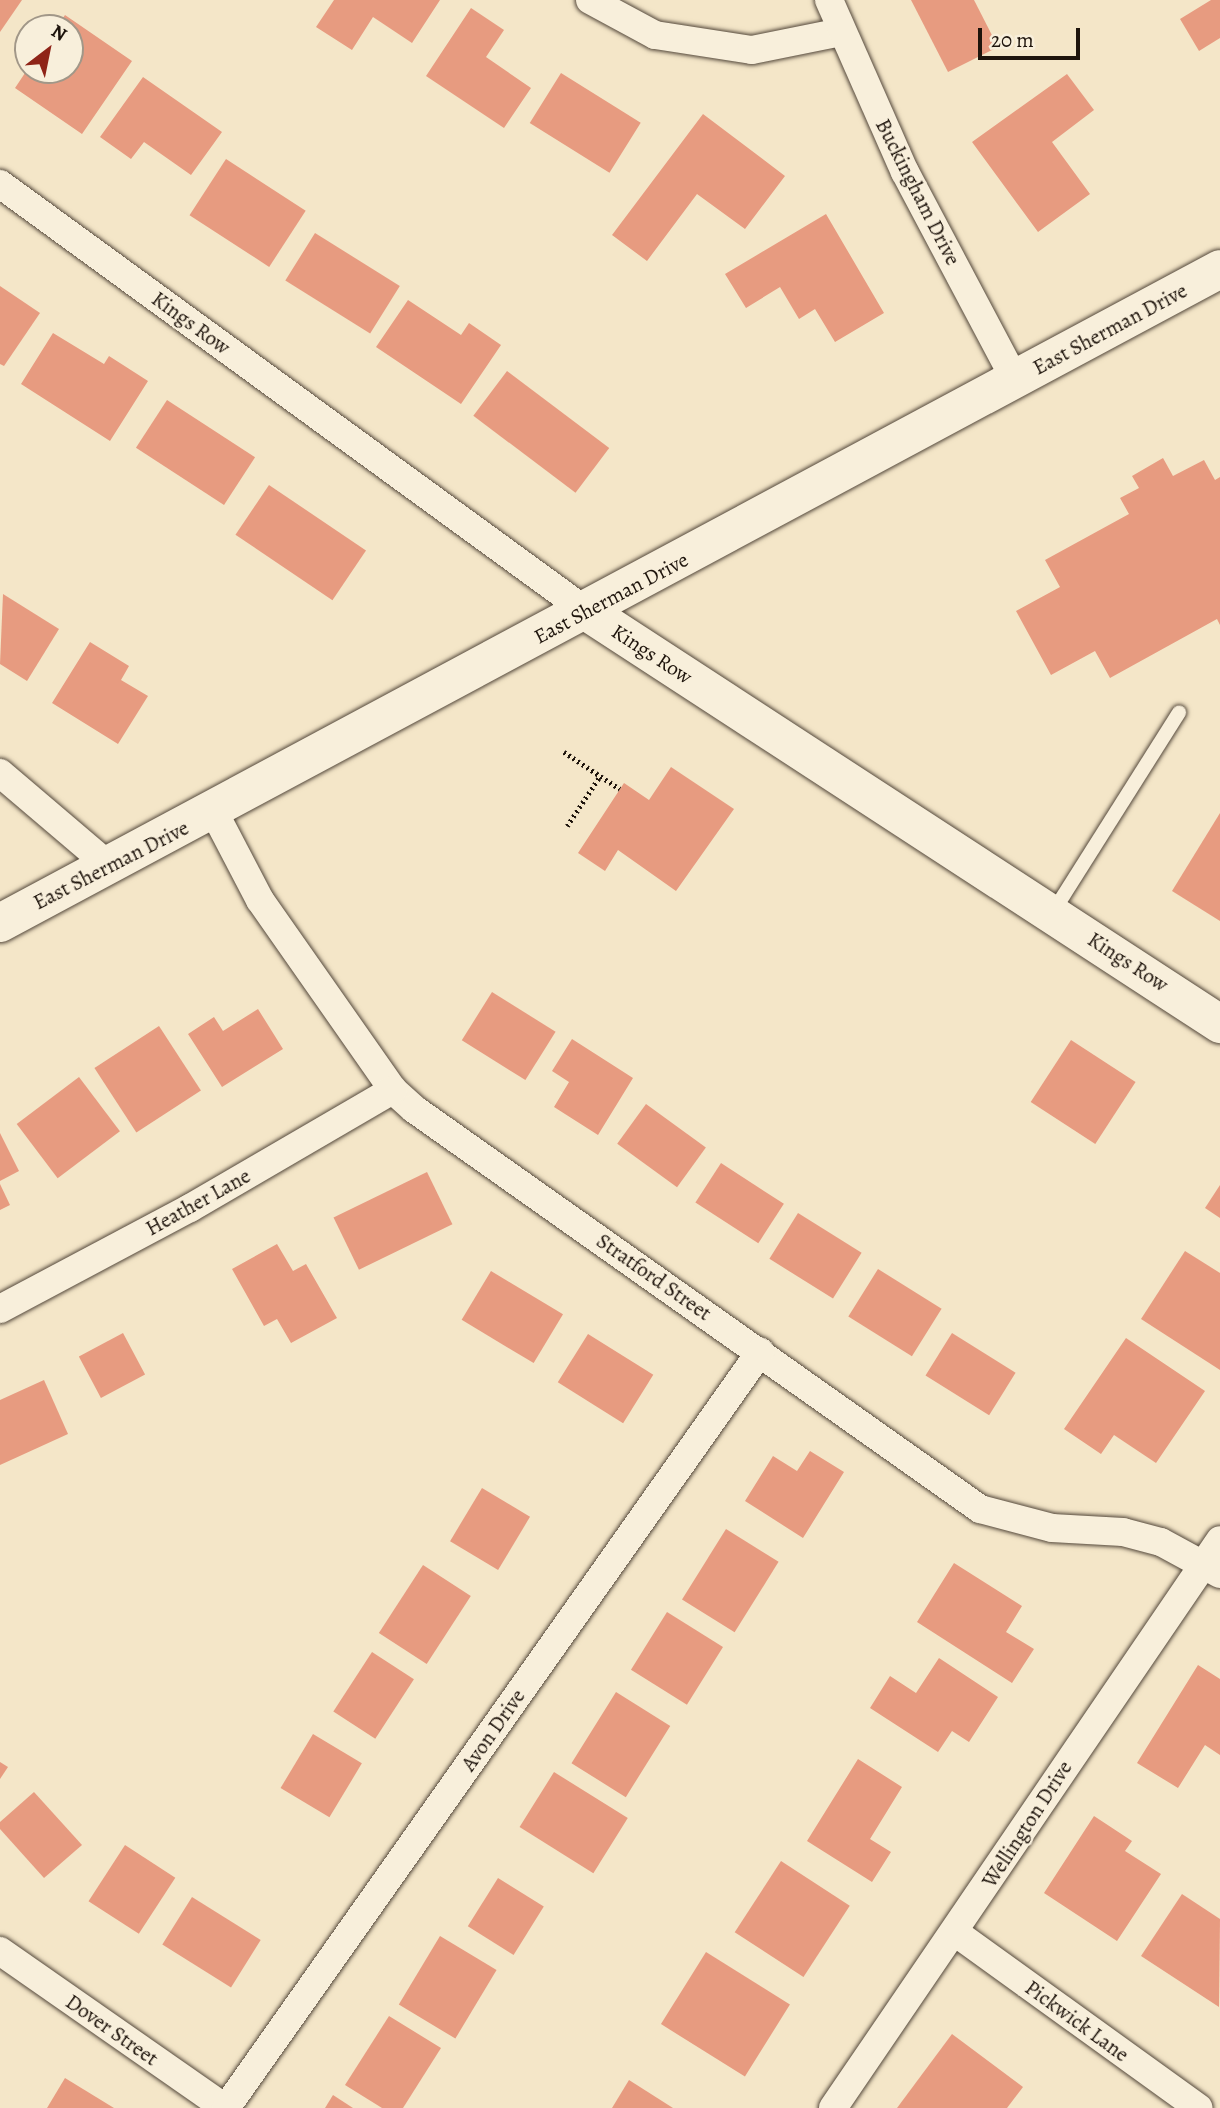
<!DOCTYPE html>
<style>
body{margin:0}
#map{position:relative;width:1220px;height:2108px;overflow:hidden;background:#f4e6c8;font-family:Alegreya,serif}
div>[style]{position:absolute}
.building>*{inset:0;background:#e79b80;transform-origin:0 0}
.path>*{height:4.5px;margin-top:-2.25px;transform-origin:0;background:repeating-linear-gradient(90deg,#1e140c 0 2px,transparent 0 5.5px)}
.roads{filter:drop-shadow(0 0 2px #54483b) drop-shadow(0 0 2px #54483b)}
.lane>*{height:14px;margin:-7px;padding:0 7px;transform-origin:7px;border-radius:7px;background:#f8efdb}
.street>*{height:28px;margin:-14px;padding:0 14px;transform-origin:14px;border-radius:14px;background:#f8efdb}
.secondary>*{height:38px;margin:-19px;padding:0 19px;transform-origin:19px;border-radius:19px;background:#f8efdb}
span{translate:-50% -50%;white-space:nowrap;text-align:center;line-height:1.15;-webkit-text-stroke:5px #f8efdb;paint-order:stroke}
.street-label{font-size:21px;color:#1e140c}
.north{position:absolute;left:14px;top:14px;width:70px;height:70px;box-sizing:border-box;background:#f8efdb;border:2px solid #a19788;border-radius:50%;rotate:32deg;font-size:19px;font-weight:700;line-height:28px;text-align:center;color:#1e140c}
.north::after{content:'';display:block;margin:auto;width:24px;height:32px;background:#8f2418;clip-path:polygon(50% 0,100% 100%,50% 72%,0 100%)}
.scale{position:absolute;left:978px;top:28px;width:102px;height:32px;box-sizing:border-box;border:4px solid #1e140c;border-top:0;padding-left:9px;font-size:21px;line-height:24px;white-space:nowrap;color:#1e140c;-webkit-text-stroke:5px #f8efdb;paint-order:stroke}
</style>
<div id="map">
<div class="building">
<div style="clip-path:polygon(0 0,22px 0,0 32px)"></div>
<div style="clip-path:polygon(334px 0,440px 0,412px 43px,373px 17px,352px 50px,316px 27px)"></div>
<div style="clip-path:polygon(911px 0,974px 0,998px 47px,948px 72px)"></div>
<div style="clip-path:polygon(1211px 0,1220px 0,1220px 38px,1199px 51px,1180px 19px)"></div>
<div style="clip-path:polygon(471px 8px,504px 30px,486px 57px,531px 88px,504px 128px,426px 76px)"></div>
<div style="clip-path:polygon(65px 15px,132px 61px,82px 134px,15px 88px,27px 70px,70px 70px,70px 28px,56px 28px)"></div>
<div style="left:561px;top:73px;width:94px;height:59px;rotate:32deg"></div>
<div style="clip-path:polygon(1067px 74px,1094px 110px,1052px 142px,1090px 194px,1038px 232px,972px 142px)"></div>
<div style="clip-path:polygon(143px 77px,222px 132px,191px 175px,144px 142px,131px 159px,100px 137px)"></div>
<div style="clip-path:polygon(703px 114px,785px 176px,745px 229px,697px 194px,647px 261px,612px 235px)"></div>
<div style="left:226px;top:159px;width:95px;height:67px;rotate:33deg"></div>
<div style="clip-path:polygon(826px 214px,884px 313px,835px 342px,815px 309px,799px 319px,780px 287px,746px 308px,725px 274px)"></div>
<div style="left:315px;top:233px;width:100px;height:56px;rotate:32deg"></div>
<div style="clip-path:polygon(0 286px,40px 313px,4px 366px,0 364px)"></div>
<div style="clip-path:polygon(408px 300px,461px 335px,469px 323px,501px 345px,461px 404px,376px 347px)"></div>
<div style="clip-path:polygon(53px 333px,104px 364px,109px 356px,148px 381px,110px 441px,21px 384px)"></div>
<div style="left:507px;top:371px;width:128px;height:56px;rotate:37deg"></div>
<div style="left:167px;top:400px;width:105px;height:57px;rotate:33deg"></div>
<div style="clip-path:polygon(1163px 458px,1173px 476px,1204px 460px,1215px 480px,1220px 477px,1220px 625px,1217px 619px,1110px 678px,1095px 651px,1051px 675px,1016px 611px,1060px 587px,1045px 560px,1129px 514px,1120px 498px,1139px 488px,1132px 476px)"></div>
<div style="left:269px;top:485px;width:117px;height:60px;rotate:34deg"></div>
<div style="clip-path:polygon(3px 594px,59px 629px,27px 681px,0 664px)"></div>
<div style="clip-path:polygon(90px 642px,129px 666px,121px 680px,148px 696px,118px 744px,52px 703px)"></div>
<div style="clip-path:polygon(671px 767px,734px 809px,676px 891px,618px 850px,605px 871px,578px 853px,624px 783px,649px 800px)"></div>
<div style="clip-path:polygon(1220px 813px,1220px 921px,1172px 891px)"></div>
<div style="left:492px;top:992px;width:75px;height:57px;rotate:32deg"></div>
<div style="clip-path:polygon(258px 1009px,283px 1049px,222px 1087px,188px 1034px,214px 1017px,223px 1031px)"></div>
<div style="left:159px;top:1026px;width:77px;height:77px;rotate:57deg"></div>
<div style="clip-path:polygon(572px 1039px,633px 1078px,598px 1135px,554px 1107px,569px 1082px,552px 1071px)"></div>
<div style="left:1071px;top:1040px;width:77px;height:74px;rotate:33deg"></div>
<div style="left:79px;top:1077px;width:68px;height:78px;rotate:53deg"></div>
<div style="left:646px;top:1104px;width:74px;height:49px;rotate:36deg"></div>
<div style="clip-path:polygon(0 1133px,19px 1171px,0 1181px)"></div>
<div style="left:721px;top:1163px;width:75px;height:47px;rotate:33deg"></div>
<div style="left:427px;top:1172px;width:58px;height:104px;rotate:64deg"></div>
<div style="clip-path:polygon(0 1184px,10px 1205px,0 1210px)"></div>
<div style="clip-path:polygon(1220px 1185px,1220px 1218px,1205px 1208px)"></div>
<div style="left:798px;top:1213px;width:75px;height:54px;rotate:32deg"></div>
<div style="clip-path:polygon(277px 1244px,293px 1271px,306px 1264px,337px 1318px,291px 1343px,277px 1319px,264px 1326px,232px 1269px)"></div>
<div style="clip-path:polygon(1185px 1251px,1220px 1273px,1220px 1370px,1141px 1319px)"></div>
<div style="left:878px;top:1269px;width:75px;height:56px;rotate:32deg"></div>
<div style="left:491px;top:1271px;width:84px;height:57px;rotate:31deg"></div>
<div style="left:123px;top:1333px;width:47px;height:50px;rotate:62deg"></div>
<div style="left:952px;top:1333px;width:75px;height:50px;rotate:32deg"></div>
<div style="left:588px;top:1334px;width:77px;height:57px;rotate:32deg"></div>
<div style="clip-path:polygon(1126px 1338px,1205px 1391px,1156px 1463px,1114px 1435px,1101px 1454px,1064px 1429px)"></div>
<div style="clip-path:polygon(44px 1380px,68px 1434px,0 1465px,0 1400px)"></div>
<div style="clip-path:polygon(810px 1451px,844px 1472px,803px 1538px,745px 1501px,773px 1456px,797px 1471px)"></div>
<div style="left:482px;top:1488px;width:56px;height:62px;rotate:31deg"></div>
<div style="left:726px;top:1529px;width:62px;height:83px;rotate:32deg"></div>
<div style="clip-path:polygon(954px 1563px,1022px 1606px,1006px 1632px,1034px 1649px,1012px 1683px,917px 1622px)"></div>
<div style="left:423px;top:1565px;width:57px;height:81px;rotate:33deg"></div>
<div style="left:667px;top:1612px;width:66px;height:68px;rotate:32deg"></div>
<div style="left:372px;top:1652px;width:50px;height:71px;rotate:33deg"></div>
<div style="clip-path:polygon(939px 1658px,998px 1697px,969px 1742px,952px 1731px,938px 1752px,870px 1708px,890px 1676px,916px 1693px)"></div>
<div style="clip-path:polygon(1198px 1665px,1220px 1679px,1220px 1755px,1205px 1745px,1178px 1788px,1137px 1763px)"></div>
<div style="left:616px;top:1692px;width:64px;height:84px;rotate:32deg"></div>
<div style="left:313px;top:1734px;width:57px;height:63px;rotate:31deg"></div>
<div style="clip-path:polygon(858px 1759px,902px 1787px,870px 1839px,891px 1852px,872px 1882px,807px 1841px)"></div>
<div style="clip-path:polygon(0 1762px,8px 1767px,0 1779px)"></div>
<div style="left:554px;top:1772px;width:87px;height:65px;rotate:32deg"></div>
<div style="clip-path:polygon(34px 1792px,82px 1845px,44px 1878px,0 1829px,0 1822px)"></div>
<div style="clip-path:polygon(1094px 1816px,1132px 1841px,1125px 1851px,1161px 1874px,1117px 1941px,1044px 1893px)"></div>
<div style="left:125px;top:1845px;width:60px;height:67px;rotate:33deg"></div>
<div style="left:781px;top:1861px;width:82px;height:85px;rotate:33deg"></div>
<div style="left:498px;top:1878px;width:54px;height:57px;rotate:32deg"></div>
<div style="clip-path:polygon(1182px 1894px,1220px 1919px,1219px 2007px,1141px 1956px)"></div>
<div style="left:192px;top:1897px;width:81px;height:56px;rotate:32deg"></div>
<div style="left:440px;top:1936px;width:66px;height:80px;rotate:31deg"></div>
<div style="left:706px;top:1952px;width:99px;height:85px;rotate:32deg"></div>
<div style="clip-path:polygon(389px 2016px,441px 2048px,403px 2108px,382px 2108px,345px 2085px)"></div>
<div style="clip-path:polygon(952px 2034px,1023px 2087px,1007px 2108px,897px 2108px)"></div>
<div style="clip-path:polygon(65px 2078px,114px 2108px,47px 2108px)"></div>
<div style="clip-path:polygon(629px 2080px,673px 2108px,612px 2108px)"></div>
<div style="clip-path:polygon(333px 2095px,353px 2108px,325px 2108px)"></div>
</div>
<div class="path">
<div style="left:564px;top:752px;width:67px;rotate:33.5deg"></div>
<div style="left:567px;top:826px;width:60px;rotate:-56.6deg"></div>
</div>
<div class="roads">
<div class="lane">
<div style="left:1053px;top:912px;width:236px;rotate:-57.7deg"></div>
</div>
<div class="street">
<div style="left:590px;top:0;width:74px;rotate:28.3deg"></div>
<div style="left:655px;top:35px;width:98px;rotate:8.8deg"></div>
<div style="left:752px;top:50px;width:91px;rotate:-11.4deg"></div>
<div style="left:829px;top:0;width:188px;rotate:66.2deg"></div>
<div style="left:905px;top:172px;width:235px;rotate:62.1deg"></div>
<div style="left:0;top:184px;width:725px;rotate:36.08deg"></div>
<div style="left:0;top:773px;width:142px;rotate:40.4deg"></div>
<div style="left:214px;top:812px;width:99px;rotate:62.4deg"></div>
<div style="left:260px;top:900px;width:232px;rotate:55deg"></div>
<div style="left:393px;top:1090px;width:28px;rotate:42deg"></div>
<div style="left:414px;top:1109px;width:693px;rotate:35.25deg"></div>
<div style="left:980px;top:1509px;width:74px;rotate:14.8deg"></div>
<div style="left:1052px;top:1528px;width:71px;rotate:3.2deg"></div>
<div style="left:1123px;top:1532px;width:39px;rotate:15deg"></div>
<div style="left:1161px;top:1542px;width:67px;rotate:28.5deg"></div>
<div style="left:0;top:1309px;width:215px;rotate:-28deg"></div>
<div style="left:190px;top:1208px;width:235px;rotate:-30.2deg"></div>
<div style="left:956px;top:1933px;width:299px;rotate:35.8deg"></div>
<div style="left:0;top:1951px;width:274px;rotate:34.9deg"></div>
<div style="left:226px;top:2108px;width:926px;rotate:-54.76deg"></div>
<div style="left:833px;top:2108px;width:687px;rotate:-55.73deg"></div>
</div>
<div class="secondary">
<div style="left:586px;top:611px;width:757px;rotate:33.08deg"></div>
<div style="left:0;top:923px;width:1384px;rotate:-28.19deg"></div>
</div>
</div>
<div class="street-label">
<span style="left:918px;top:192px;rotate:63deg">Buckingham Drive</span>
<span style="left:191px;top:323px;rotate:36deg">Kings Row</span>
<span style="left:1110px;top:329px;rotate:-28deg">East Sherman Drive</span>
<span style="left:611px;top:598px;rotate:-28deg">East Sherman Drive</span>
<span style="left:652px;top:654px;rotate:33deg">Kings Row</span>
<span style="left:111px;top:865px;rotate:-27deg">East Sherman Drive</span>
<span style="left:1128px;top:962px;rotate:33deg">Kings Row</span>
<span style="left:198px;top:1202px;rotate:-29deg">Heather Lane</span>
<span style="left:654px;top:1277px;rotate:35deg">Stratford Street</span>
<span style="left:493px;top:1730px;rotate:-55deg">Avon Drive</span>
<span style="left:1027px;top:1824px;rotate:-57deg">Wellington Drive</span>
<span style="left:1077px;top:2021px;rotate:36deg">Pickwick Lane</span>
<span style="left:112px;top:2030px;rotate:35deg">Dover Street</span>
</div>
<div class="north">N</div>
<div class="scale">20 m</div>
</div>
